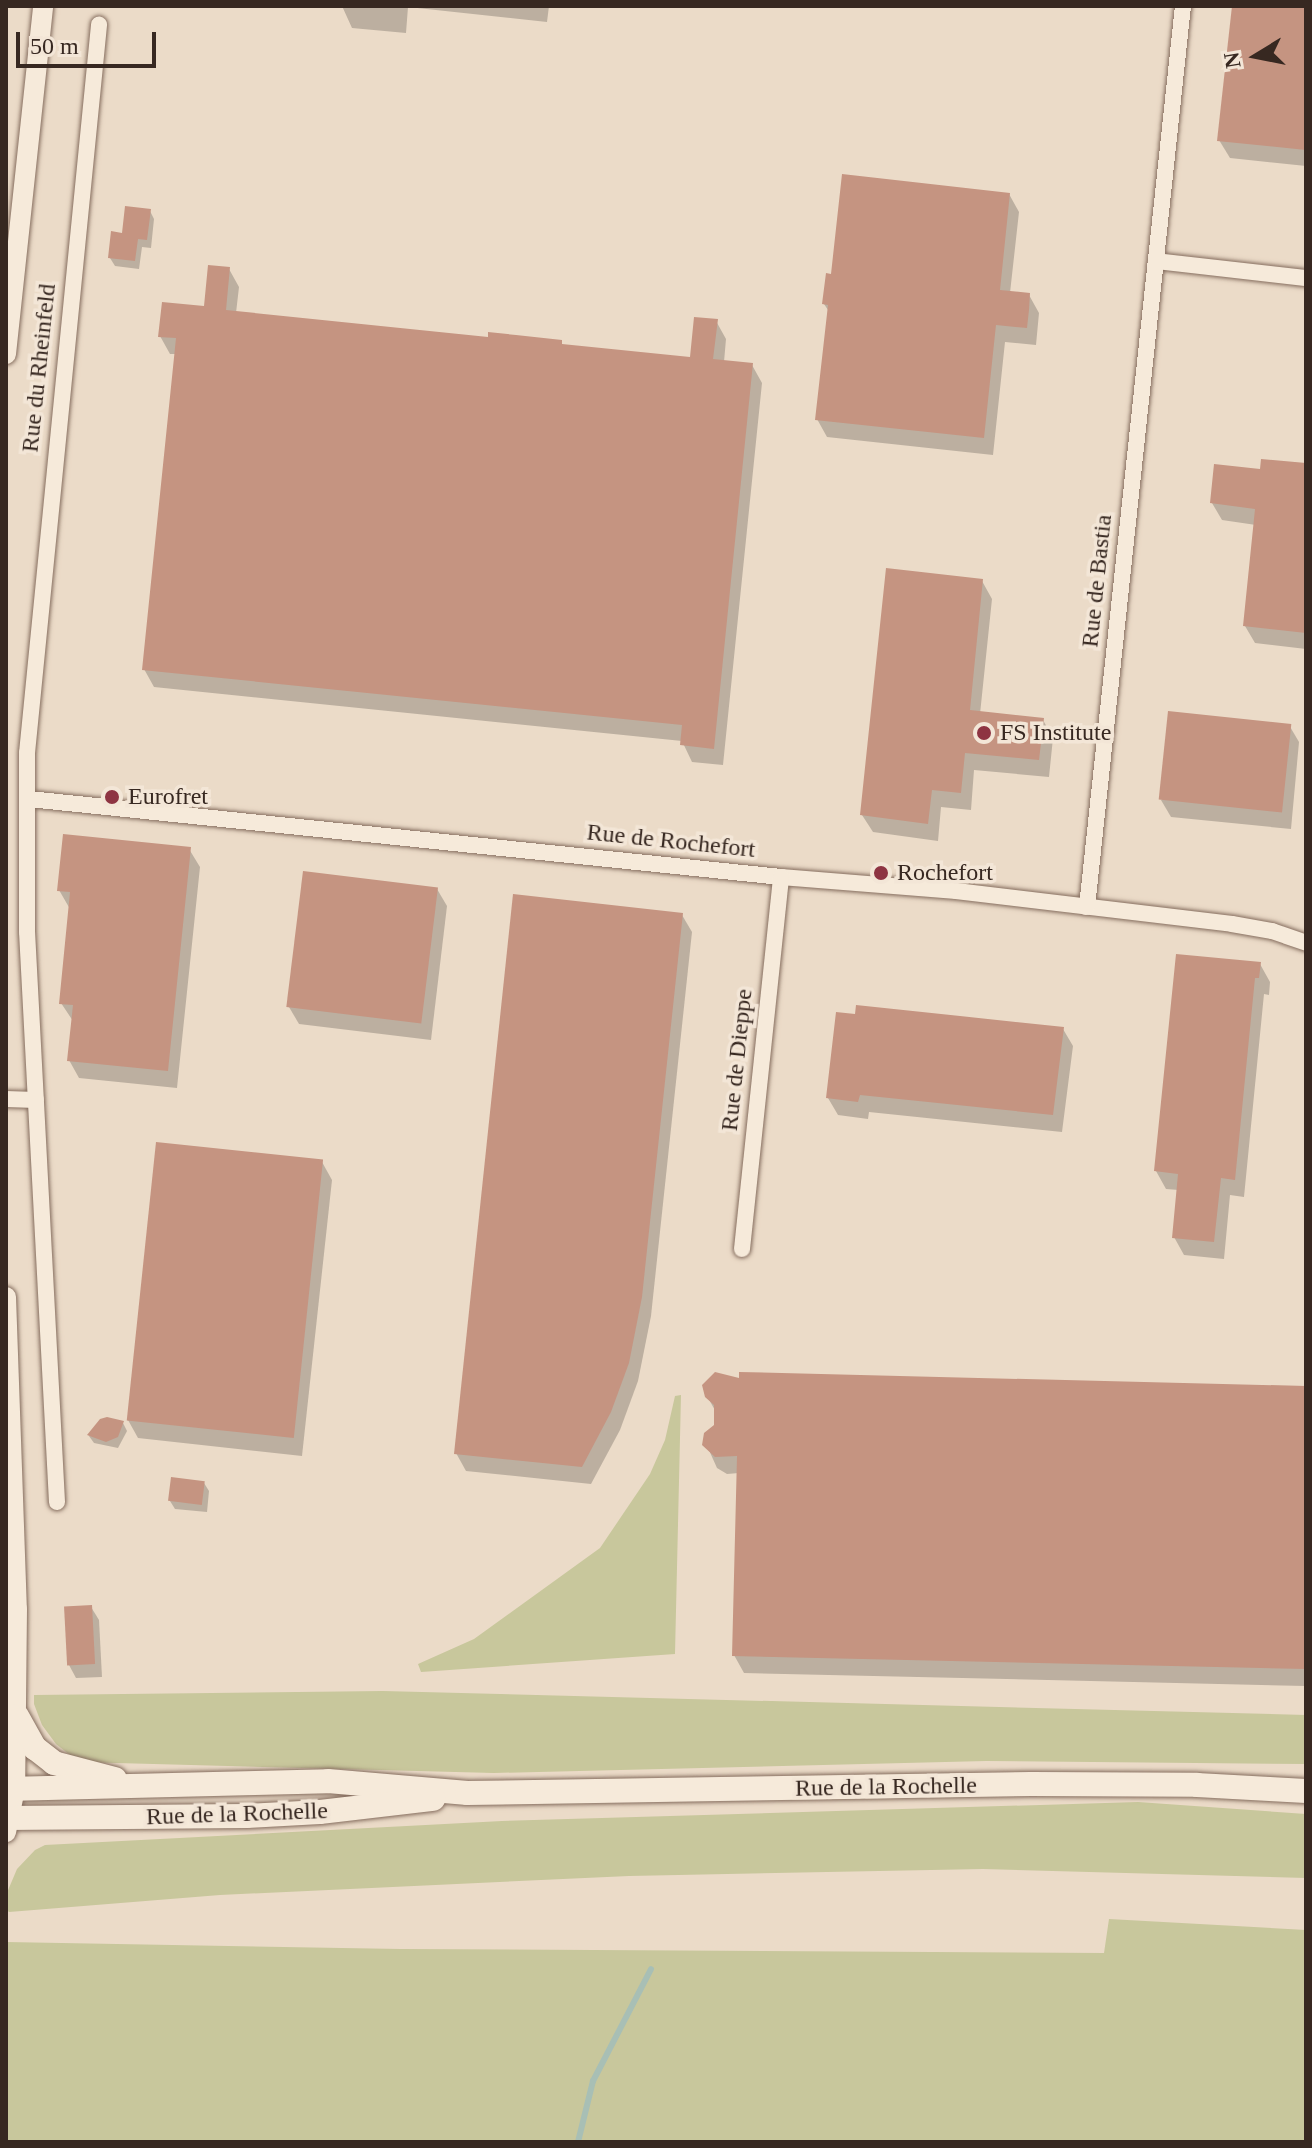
<!DOCTYPE html>
<style>
body{margin:0}
#map{position:relative;width:1312px;height:2148px;overflow:hidden;background:#ebdbc8;font-family:"Times New Roman",serif}
div>[style]{position:absolute}
.green>*{inset:0;background:#c8c79c}
.shadow>*{inset:0;background:#0003}
.stream>*{height:6px;margin:-3px;padding:0 3px;transform-origin:3px;border-radius:3px;background:#a8bfb5}
.building>*{inset:0;background:#c59481;transform-origin:0 0}
.roads{filter:drop-shadow(0 0 2px #856d5e) drop-shadow(0 0 2px #856d5e)}
.minor>*{height:16px;margin:-8px;padding:0 8px;transform-origin:8px;border-radius:8px;background:#f6eada}
.tertiary>*{height:20px;margin:-10px;padding:0 10px;transform-origin:10px;border-radius:10px;background:#f6eada}
.secondary>*{height:24px;margin:-12px;padding:0 12px;transform-origin:12px;border-radius:12px;background:#f6eada}
.dots>*{width:22px;height:22px;translate:-50% -50%;box-sizing:border-box;border:4px solid #f3e6d7;border-radius:50%}
span{translate:-50% -50%;white-space:nowrap;text-align:center;line-height:1.15;-webkit-text-stroke:7px #f3e6d7;paint-order:stroke}
.street-label{font-size:24px;color:#372821}
.poi-label{font-size:24px;color:#372821}
.left{translate:0 -50%;text-align:left}
.frame{position:absolute;inset:0;border:8px solid #372821;pointer-events:none}
.north{position:absolute;left:1216px;top:16px;width:80px;height:80px;-webkit-text-stroke:6px #f3e6d7;paint-order:stroke;rotate:260deg;font-size:22px;font-weight:700;line-height:32px;text-align:center;color:#372821}
.north::after{content:'';display:block;margin:auto;width:28px;height:36px;background:#372821;clip-path:polygon(50% 0,100% 100%,50% 72%,0 100%)}
.scale{position:absolute;left:16px;top:32px;width:140px;height:36px;box-sizing:border-box;border:4px solid #372821;border-top:0;padding-left:10px;font-size:24px;line-height:28px;white-space:nowrap;color:#372821;-webkit-text-stroke:6px #f3e6d7;paint-order:stroke}
</style>
<div id="map">
<div class="green">
<div style="clip-path:polygon(681px 1395px,675px 1654px,421px 1672px,418px 1664px,474px 1639px,600px 1548px,650px 1474px,665px 1440px,675px 1396px)"></div>
<div style="clip-path:polygon(383px 1691px,1306px 1715px,1306px 1764px,986px 1761px,494px 1773px,79px 1762px,56px 1744px,42px 1725px,34px 1704px,34px 1695px)"></div>
<div style="clip-path:polygon(1138px 1802px,1306px 1814px,1306px 1878px,983px 1869px,629px 1876px,220px 1895px,9px 1912px,6px 1909px,6px 1895px,17px 1869px,35px 1850px,45px 1845px,502px 1821px)"></div>
<div style="clip-path:polygon(1109px 1919px,1306px 1930px,1306px 2142px,6px 2142px,6px 1942px,401px 1949px,1104px 1953px)"></div>
</div>
<div class="shadow">
<div style="clip-path:polygon(342px 6px,549px 6px,547px 22px,408px 7px,406px 33px,352px 28px)"></div>
<div style="clip-path:polygon(1234px 6px,1306px 6px,1306px 166px,1230px 158px,1219px 140px)"></div>
<div style="clip-path:polygon(1009px 194px,1019px 212px,1010px 293px,1029px 295px,1039px 313px,1036px 345px,1005px 342px,993px 455px,827px 437px,817px 419px,830px 313px,824px 304px)"></div>
<div style="clip-path:polygon(150px 211px,154px 219px,151px 248px,142px 247px,139px 269px,115px 266px,110px 258px,124px 235px)"></div>
<div style="clip-path:polygon(229px 269px,239px 287px,236px 313px,692px 360px,716px 321px,726px 339px,724px 362px,752px 365px,762px 383px,723px 765px,692px 762px,682px 741px,154px 687px,144px 669px,176px 354px,170px 354px,160px 336px,206px 308px)"></div>
<div style="clip-path:polygon(1306px 465px,1306px 649px,1255px 643px,1245px 626px,1256px 525px,1222px 520px,1212px 503px,1262px 471px)"></div>
<div style="clip-path:polygon(982px 581px,992px 599px,980px 714px,1043px 720px,1053px 738px,1049px 777px,974px 770px,971px 810px,941px 807px,938px 841px,873px 832px,862px 815px)"></div>
<div style="clip-path:polygon(1289px 725px,1299px 742px,1291px 829px,1171px 817px,1161px 800px)"></div>
<div style="clip-path:polygon(189px 849px,200px 867px,177px 1088px,79px 1078px,69px 1060px,73px 1021px,61px 1003px,70px 909px,59px 890px)"></div>
<div style="clip-path:polygon(437px 889px,447px 906px,431px 1040px,299px 1024px,289px 1007px)"></div>
<div style="clip-path:polygon(682px 915px,692px 932px,651px 1316px,638px 1381px,620px 1430px,591px 1484px,466px 1471px,456px 1453px)"></div>
<div style="clip-path:polygon(1260px 964px,1270px 982px,1269px 995px,1264px 994px,1244px 1197px,1230px 1195px,1224px 1259px,1184px 1255px,1174px 1237px,1179px 1190px,1166px 1189px,1156px 1171px)"></div>
<div style="clip-path:polygon(1063px 1029px,1073px 1046px,1062px 1132px,869px 1112px,868px 1119px,838px 1115px,828px 1098px)"></div>
<div style="clip-path:polygon(322px 1162px,332px 1180px,302px 1456px,138px 1438px,128px 1420px)"></div>
<div style="clip-path:polygon(741px 1381px,1306px 1388px,1306px 1686px,744px 1673px,734px 1655px,739px 1473px,727px 1474px,717px 1468px,704px 1439px,716px 1426px,716px 1412px,707px 1396px)"></div>
<div style="clip-path:polygon(123px 1423px,127px 1431px,118px 1448px,94px 1443px,89px 1436px)"></div>
<div style="clip-path:polygon(204px 1483px,209px 1491px,207px 1512px,175px 1509px,170px 1501px)"></div>
<div style="clip-path:polygon(91px 1607px,99px 1620px,102px 1677px,76px 1678px,69px 1665px)"></div>
</div>
<div class="stream">
<div style="left:578px;top:2142px;width:63px;rotate:-76.2deg"></div>
<div style="left:593px;top:2081px;width:126px;rotate:-62.6deg"></div>
</div>
<div class="building">
<div style="clip-path:polygon(1232px 6px,1306px 6px,1306px 150px,1217px 141px)"></div>
<div style="clip-path:polygon(842px 174px,1010px 193px,1000px 290px,1030px 293px,1029px 310px,1027px 328px,996px 325px,984px 438px,815px 420px,828px 305px,822px 304px,826px 273px,831px 274px)"></div>
<div style="clip-path:polygon(125px 206px,151px 209px,147px 240px,138px 239px,135px 261px,108px 258px,111px 231px,122px 233px)"></div>
<div style="clip-path:polygon(208px 265px,230px 267px,226px 310px,488px 337px,488px 332px,516px 335px,562px 340px,562px 344px,690px 357px,694px 317px,718px 319px,713px 359px,753px 363px,714px 749px,680px 745px,682px 725px,142px 670px,176px 338px,158px 337px,162px 302px,204px 306px)"></div>
<div style="clip-path:polygon(1261px 459px,1306px 463px,1306px 633px,1243px 626px,1255px 509px,1210px 503px,1214px 464px,1260px 469px)"></div>
<div style="clip-path:polygon(886px 568px,983px 579px,970px 710px,1044px 718px,1039px 760px,965px 753px,961px 793px,932px 790px,928px 824px,860px 815px)"></div>
<div style="left:1168px;top:711px;width:124px;height:89px;rotate:6deg"></div>
<div style="clip-path:polygon(63px 834px,191px 847px,168px 1071px,67px 1061px,73px 1005px,59px 1004px,70px 892px,57px 891px)"></div>
<div style="left:303px;top:871px;width:136px;height:137px;rotate:7deg"></div>
<div style="clip-path:polygon(513px 894px,683px 913px,642px 1297px,629px 1363px,611px 1412px,582px 1467px,454px 1454px)"></div>
<div style="clip-path:polygon(1176px 954px,1261px 962px,1259px 978px,1255px 978px,1235px 1180px,1221px 1178px,1214px 1242px,1172px 1238px,1178px 1174px,1154px 1171px)"></div>
<div style="clip-path:polygon(856px 1005px,1064px 1027px,1053px 1115px,860px 1095px,858px 1102px,826px 1098px,836px 1012px,855px 1014px)"></div>
<div style="left:156px;top:1142px;width:168px;height:280px;rotate:6deg"></div>
<div style="clip-path:polygon(715px 1372px,739px 1378px,739px 1372px,1306px 1386px,1306px 1669px,732px 1656px,737px 1456px,715px 1457px,702px 1445px,704px 1433px,714px 1425px,714px 1405px,705px 1397px,702px 1385px)"></div>
<div style="clip-path:polygon(107px 1417px,124px 1421px,118px 1437px,106px 1442px,87px 1435px,100px 1419px)"></div>
<div style="left:171px;top:1477px;width:34px;height:24px;rotate:7deg"></div>
<div style="left:92px;top:1605px;width:59px;height:28px;rotate:87deg"></div>
</div>
<div class="roads">
<div class="minor">
<div style="left:1156px;top:261px;width:151px;rotate:6.5deg"></div>
<div style="left:29px;top:799px;width:756px;rotate:5.92deg"></div>
<div style="left:781px;top:877px;width:176px;rotate:4.6deg"></div>
<div style="left:956px;top:891px;width:278px;rotate:6.8deg"></div>
<div style="left:1232px;top:924px;width:41px;rotate:9.9deg"></div>
<div style="left:1272px;top:931px;width:36px;rotate:19deg"></div>
<div style="left:1087px;top:907px;width:906px;rotate:-83.92deg"></div>
<div style="left:6px;top:1099px;width:30px;rotate:2deg"></div>
<div style="left:742px;top:1249px;width:374px;rotate:-84deg"></div>
<div style="left:57px;top:1502px;width:571px;rotate:-93.01deg"></div>
<div style="left:27px;top:932px;width:179px;rotate:-90deg"></div>
<div style="left:27px;top:753px;width:732px;rotate:-84.35deg"></div>
</div>
<div class="tertiary">
<div style="left:6px;top:354px;width:350px;rotate:-83.9deg"></div>
<div style="left:6px;top:1297px;width:312px;rotate:88deg"></div>
<div style="left:17px;top:1609px;width:180px;rotate:90.6deg"></div>
<div style="left:15px;top:1789px;width:44px;rotate:101.8deg"></div>
</div>
<div class="secondary">
<div style="left:17px;top:1716px;width:37px;rotate:61deg"></div>
<div style="left:35px;top:1748px;width:24px;rotate:38deg"></div>
<div style="left:54px;top:1763px;width:63px;rotate:14.7deg"></div>
<div style="left:6px;top:1789px;width:322px;rotate:-1.4deg"></div>
<div style="left:328px;top:1781px;width:140px;rotate:4.9deg"></div>
<div style="left:467px;top:1793px;width:564px;rotate:-0.91deg"></div>
<div style="left:1031px;top:1784px;width:166px;rotate:0.3deg"></div>
<div style="left:1197px;top:1785px;width:109px;rotate:3.2deg"></div>
<div style="left:6px;top:1818px;width:241px;rotate:-0.5deg"></div>
<div style="left:247px;top:1816px;width:73px;rotate:-3.1deg"></div>
<div style="left:320px;top:1812px;width:114px;rotate:-6.6deg"></div>
</div>
</div>
<div class="dots">
<div style="left:984px;top:733px;background:#8e3442"></div>
<div style="left:112px;top:797px;background:#8e3442"></div>
<div style="left:881px;top:873px;background:#8e3442"></div>
</div>
<div class="street-label">
<span style="left:39px;top:368px;rotate:-84deg">Rue du Rheinfeld</span>
<span style="left:1097px;top:581px;rotate:-84deg">Rue de Bastia</span>
<span style="left:671px;top:841px;rotate:6deg">Rue de Rochefort</span>
<span style="left:737px;top:1060px;rotate:-84deg">Rue de Dieppe</span>
<span style="left:886px;top:1787px;rotate:-1deg">Rue de la Rochelle</span>
<span style="left:237px;top:1814px;rotate:-2deg">Rue de la Rochelle</span>
</div>
<div class="poi-label">
<span class="left" style="left:1000px;top:733px">FS Institute</span>
<span class="left" style="left:128px;top:797px">Eurofret</span>
<span class="left" style="left:897px;top:873px">Rochefort</span>
</div>
<div class="frame"></div>
<div class="north">N</div>
<div class="scale">50 m</div>
</div>
